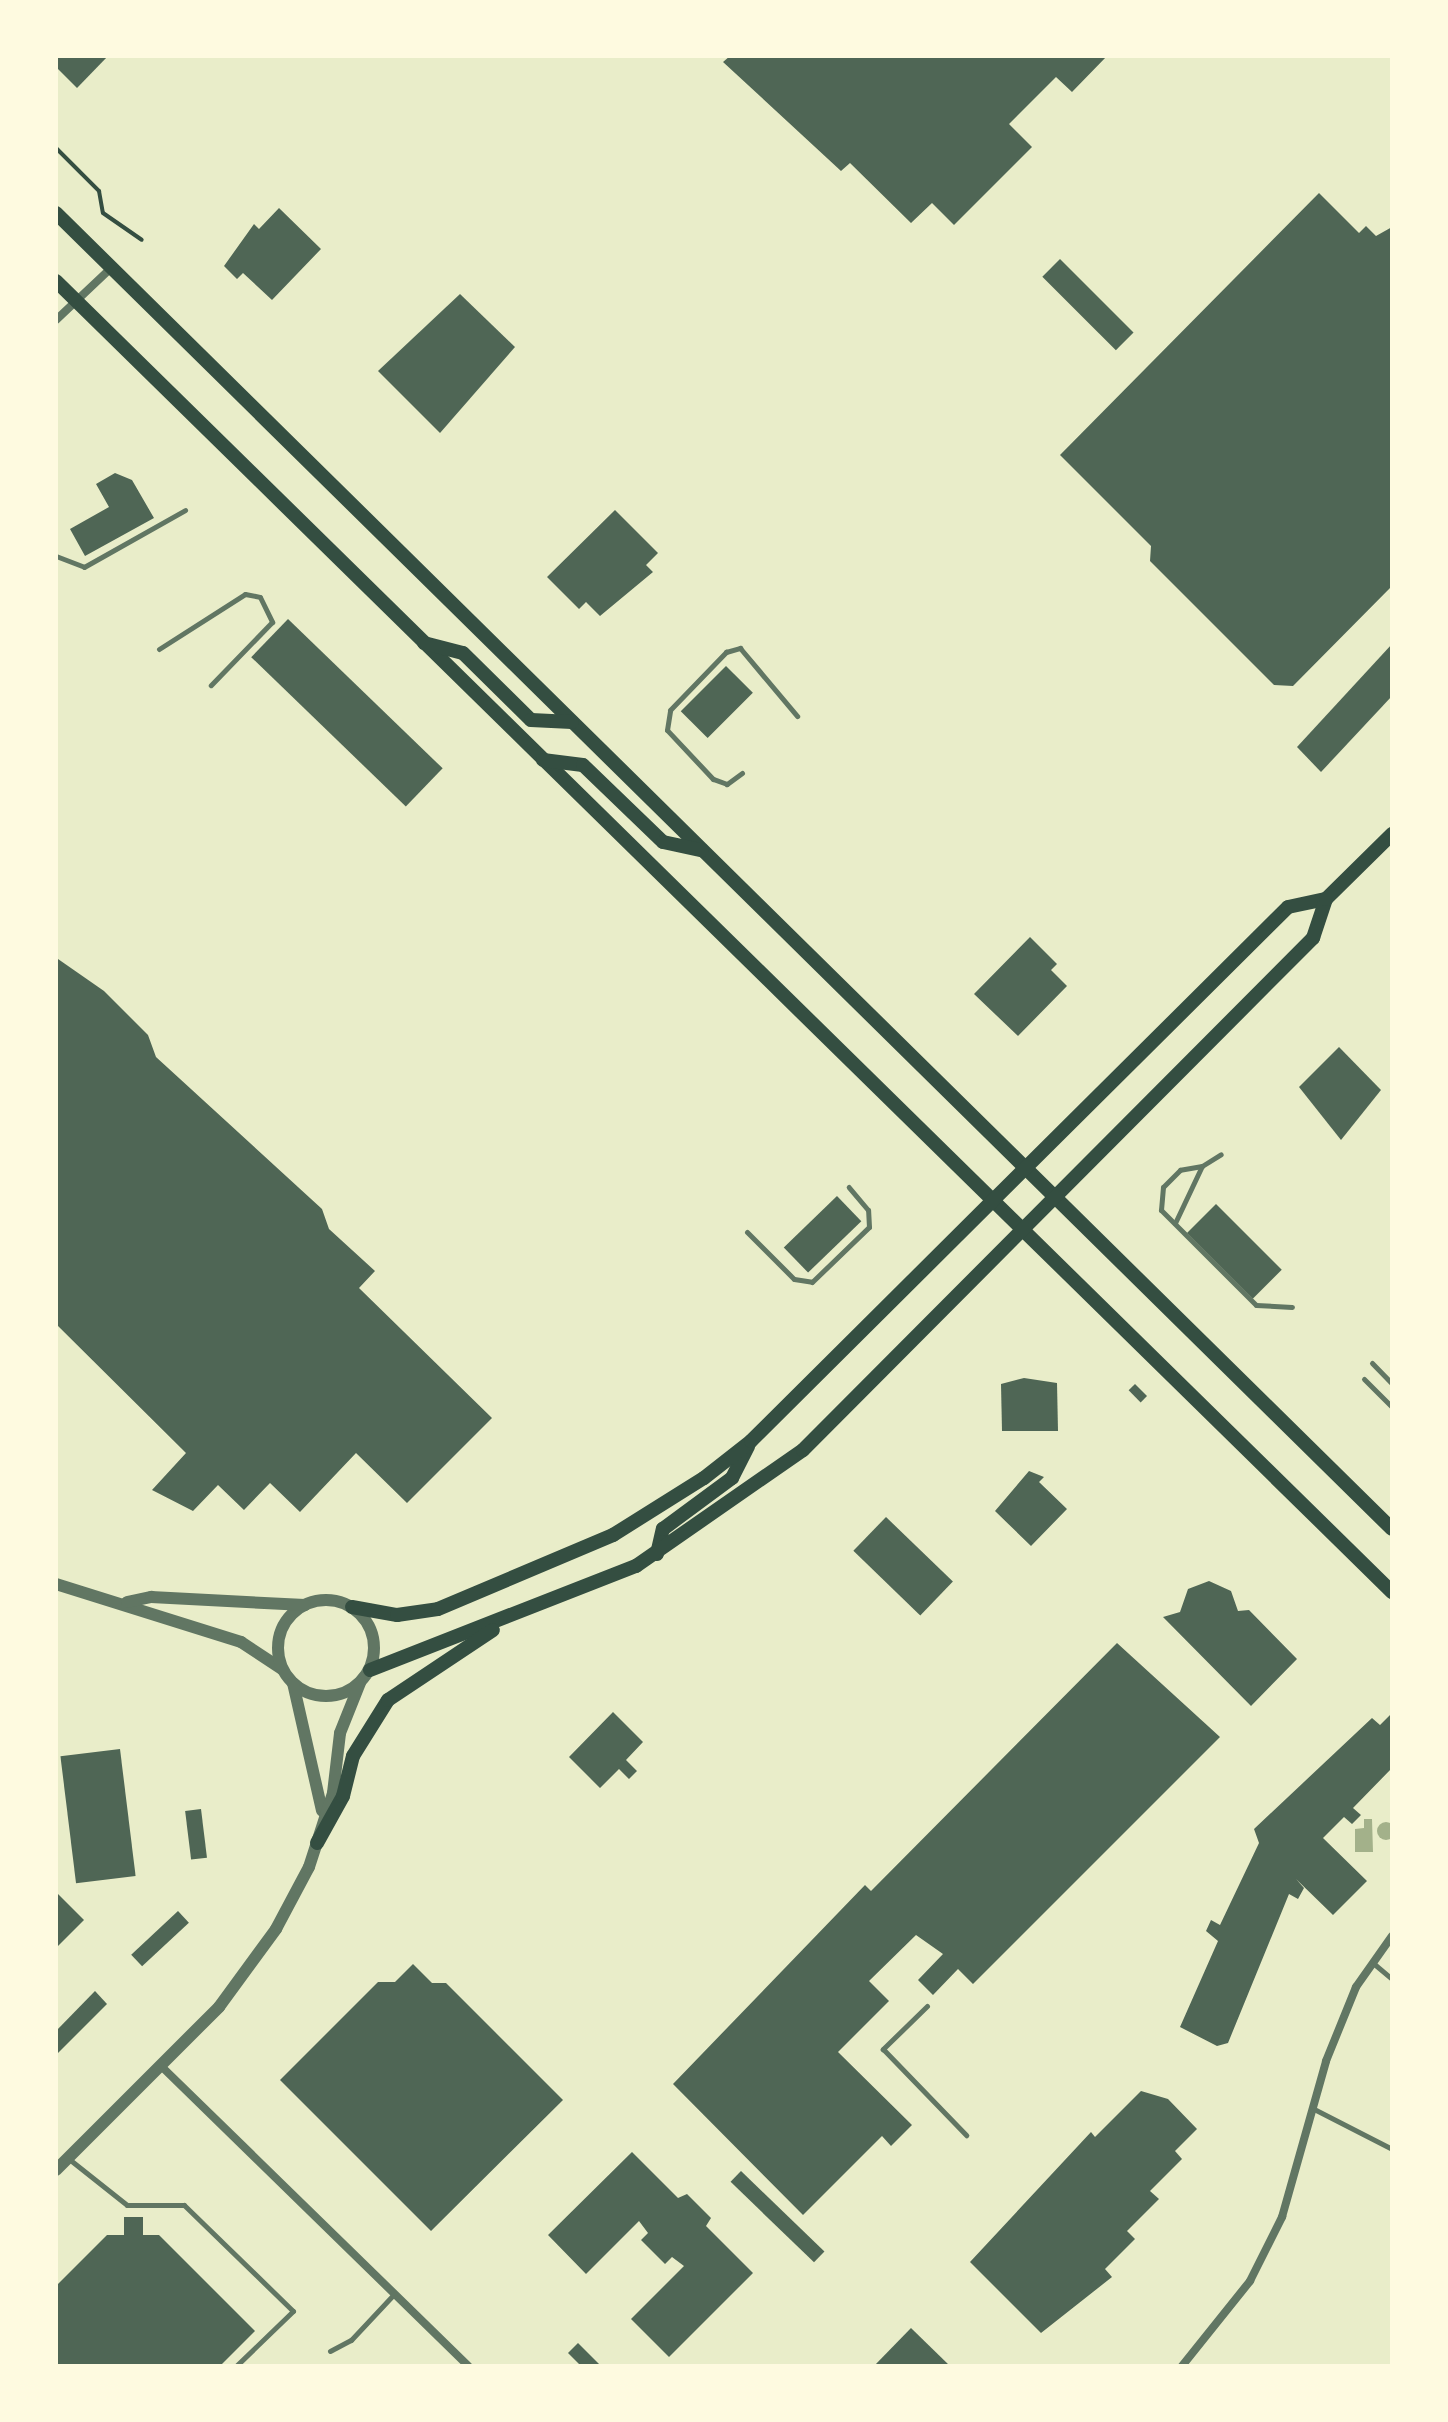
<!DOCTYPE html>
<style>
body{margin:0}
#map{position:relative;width:1448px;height:2422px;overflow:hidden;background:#e9edc9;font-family:"Roboto Condensed",sans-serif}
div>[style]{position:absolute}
.water>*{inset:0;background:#a3b18a}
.round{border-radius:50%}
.building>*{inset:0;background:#4f6655;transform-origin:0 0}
.path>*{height:4px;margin:-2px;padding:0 2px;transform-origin:2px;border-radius:2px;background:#344e41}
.service>*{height:5px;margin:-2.5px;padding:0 2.5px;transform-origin:2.5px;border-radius:2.5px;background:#617663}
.minor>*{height:8px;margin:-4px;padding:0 4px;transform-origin:4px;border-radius:4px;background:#617663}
.tertiary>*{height:12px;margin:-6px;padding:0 6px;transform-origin:6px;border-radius:6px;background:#617663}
.tertiary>.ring{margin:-6px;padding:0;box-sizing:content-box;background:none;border:12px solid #617663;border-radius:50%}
.secondary>*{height:14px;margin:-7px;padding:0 7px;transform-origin:7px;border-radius:7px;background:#344e41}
span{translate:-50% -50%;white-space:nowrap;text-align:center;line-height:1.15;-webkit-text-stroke:6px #fefae0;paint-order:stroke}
.frame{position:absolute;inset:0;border:58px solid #fefae0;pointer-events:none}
</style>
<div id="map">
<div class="water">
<div style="clip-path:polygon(1364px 1819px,1372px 1819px,1373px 1852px,1355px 1852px,1355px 1829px,1364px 1828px)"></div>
<div class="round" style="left:1377px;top:1822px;width:18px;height:18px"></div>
</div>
<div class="building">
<div style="clip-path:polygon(56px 56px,108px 56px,77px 88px,56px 67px)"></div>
<div style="clip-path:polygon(730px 56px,1107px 56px,1072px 92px,1056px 77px,1009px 124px,1032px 147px,954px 225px,932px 203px,911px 223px,850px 163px,841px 171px,723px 62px)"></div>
<div style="clip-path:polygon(1319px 193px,1359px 233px,1366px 226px,1376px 236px,1392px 227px,1392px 586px,1293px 686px,1274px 685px,1150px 561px,1151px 546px,1060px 455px)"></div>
<div style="clip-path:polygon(279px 208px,321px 249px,272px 300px,243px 273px,237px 279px,224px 266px,254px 224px,259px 229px)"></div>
<div style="left:1060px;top:259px;width:104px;height:25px;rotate:45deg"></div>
<div style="clip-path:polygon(460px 294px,515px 347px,440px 433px,378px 371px)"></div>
<div style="clip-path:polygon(115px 473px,132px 480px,154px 518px,85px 556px,70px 529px,109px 507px,96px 484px)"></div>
<div style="clip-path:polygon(615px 510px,658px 553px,646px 565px,653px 572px,600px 616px,586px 602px,579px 609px,547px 577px)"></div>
<div style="left:288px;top:619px;width:215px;height:53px;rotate:44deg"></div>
<div style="clip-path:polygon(1392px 644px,1392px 696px,1321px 772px,1297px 747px)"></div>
<div style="left:726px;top:666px;width:38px;height:64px;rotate:45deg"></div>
<div style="clip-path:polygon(1030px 937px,1057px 964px,1051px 970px,1067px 986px,1018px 1036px,974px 994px)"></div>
<div style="clip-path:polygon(58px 959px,104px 991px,148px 1035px,156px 1057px,322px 1209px,329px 1229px,375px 1271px,359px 1288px,492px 1418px,407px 1503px,356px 1453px,300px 1512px,270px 1483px,244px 1510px,218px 1485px,193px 1511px,152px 1490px,186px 1453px,56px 1324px)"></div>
<div style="clip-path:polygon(1339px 1047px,1381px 1090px,1341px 1140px,1299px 1087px)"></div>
<div style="left:837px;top:1196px;width:35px;height:74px;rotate:46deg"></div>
<div style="left:1216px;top:1204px;width:93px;height:41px;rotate:45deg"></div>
<div style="clip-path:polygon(1024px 1378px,1057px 1383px,1058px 1431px,1002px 1431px,1001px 1384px)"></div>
<div style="left:1135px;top:1384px;width:17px;height:9px;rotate:45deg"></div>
<div style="clip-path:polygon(1029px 1471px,1044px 1477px,1039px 1482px,1067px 1509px,1031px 1546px,995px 1511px)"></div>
<div style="left:886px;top:1517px;width:93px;height:47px;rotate:44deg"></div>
<div style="clip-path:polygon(1209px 1581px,1231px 1591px,1238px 1611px,1249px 1610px,1297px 1659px,1251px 1706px,1163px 1617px,1180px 1612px,1188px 1589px)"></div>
<div style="clip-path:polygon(1117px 1643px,1220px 1737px,973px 1984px,958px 1969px,933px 1995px,918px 1980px,943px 1954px,916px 1935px,869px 1981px,889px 2001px,838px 2052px,912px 2125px,891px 2146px,882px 2136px,803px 2215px,673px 2084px,865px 1885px,871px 1891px)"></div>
<div style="clip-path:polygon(613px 1712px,643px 1742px,626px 1760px,637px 1771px,629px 1779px,619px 1769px,600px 1788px,569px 1757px)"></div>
<div style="clip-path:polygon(1392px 1713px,1392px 1768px,1353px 1808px,1361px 1815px,1352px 1824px,1344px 1817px,1323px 1838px,1367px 1881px,1333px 1915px,1296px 1879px,1304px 1888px,1298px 1899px,1289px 1894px,1228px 2043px,1217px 2046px,1180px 2027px,1218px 1941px,1206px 1931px,1211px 1920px,1220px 1925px,1259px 1843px,1254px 1829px,1372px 1718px,1380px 1725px)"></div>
<div style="left:120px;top:1749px;width:128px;height:60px;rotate:83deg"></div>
<div style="left:201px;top:1809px;width:49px;height:16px;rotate:83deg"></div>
<div style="clip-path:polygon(56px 1892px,84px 1920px,56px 1948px)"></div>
<div style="left:178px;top:1911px;width:16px;height:64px;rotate:47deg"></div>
<div style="clip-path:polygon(413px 1964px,432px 1983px,446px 1983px,563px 2100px,431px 2231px,280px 2080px,378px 1982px,395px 1982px)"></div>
<div style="clip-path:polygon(95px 1991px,107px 2004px,56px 2055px,56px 2031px)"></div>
<div style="clip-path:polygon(1141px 2091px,1168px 2099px,1197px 2129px,1175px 2151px,1182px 2159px,1150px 2191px,1159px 2199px,1127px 2231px,1135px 2239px,1105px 2269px,1112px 2277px,1041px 2333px,970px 2262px,1091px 2132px,1095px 2137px)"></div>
<div style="clip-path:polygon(632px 2152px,678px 2198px,687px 2194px,711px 2218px,706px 2226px,753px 2273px,669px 2357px,631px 2319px,684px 2266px,672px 2257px,665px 2264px,641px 2240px,648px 2233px,639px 2221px,586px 2274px,548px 2235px)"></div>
<div style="left:741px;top:2171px;width:116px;height:15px;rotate:44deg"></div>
<div style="clip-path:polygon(124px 2217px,143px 2217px,143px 2235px,159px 2235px,255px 2331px,220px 2366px,56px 2366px,56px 2286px,107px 2235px,124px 2235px)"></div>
<div style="clip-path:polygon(911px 2328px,950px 2366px,874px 2366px)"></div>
<div style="clip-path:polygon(578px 2343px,601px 2366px,581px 2366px,568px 2353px)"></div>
</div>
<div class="path">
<div style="left:56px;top:148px;width:61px;rotate:45deg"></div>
<div style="left:99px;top:191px;width:22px;rotate:80deg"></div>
<div style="left:103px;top:213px;width:47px;rotate:34.7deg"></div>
</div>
<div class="service">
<div style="left:56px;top:556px;width:30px;rotate:21deg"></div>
<div style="left:84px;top:567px;width:116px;rotate:-29.4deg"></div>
<div style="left:159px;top:649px;width:102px;rotate:-32.6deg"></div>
<div style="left:245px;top:594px;width:15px;rotate:11deg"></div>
<div style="left:260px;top:597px;width:28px;rotate:64deg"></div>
<div style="left:272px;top:622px;width:88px;rotate:134.1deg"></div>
<div style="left:742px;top:773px;width:19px;rotate:144deg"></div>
<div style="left:727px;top:784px;width:15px;rotate:-160deg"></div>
<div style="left:713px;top:779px;width:67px;rotate:-133.2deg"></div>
<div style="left:667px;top:730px;width:20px;rotate:-81deg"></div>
<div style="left:670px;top:710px;width:81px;rotate:-46deg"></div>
<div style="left:726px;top:652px;width:15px;rotate:-16deg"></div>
<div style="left:740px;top:648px;width:89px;rotate:50deg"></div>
<div style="left:1202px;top:1166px;width:22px;rotate:170deg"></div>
<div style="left:1180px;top:1170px;width:24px;rotate:135deg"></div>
<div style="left:1163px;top:1187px;width:23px;rotate:95deg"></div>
<div style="left:1161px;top:1210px;width:134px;rotate:45deg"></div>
<div style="left:1256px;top:1305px;width:36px;rotate:3deg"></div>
<div style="left:1175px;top:1223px;width:63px;rotate:-64.7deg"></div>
<div style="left:1202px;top:1166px;width:22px;rotate:-32deg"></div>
<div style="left:747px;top:1232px;width:66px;rotate:45deg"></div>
<div style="left:794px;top:1279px;width:18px;rotate:9deg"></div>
<div style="left:812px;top:1282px;width:79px;rotate:-44deg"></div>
<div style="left:869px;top:1227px;width:17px;rotate:-93deg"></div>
<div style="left:868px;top:1210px;width:30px;rotate:-130deg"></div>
<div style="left:1372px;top:1363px;width:29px;rotate:46deg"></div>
<div style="left:1364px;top:1379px;width:40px;rotate:45deg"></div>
<div style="left:1373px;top:1963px;width:25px;rotate:40deg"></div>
<div style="left:927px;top:2006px;width:62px;rotate:135.7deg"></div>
<div style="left:883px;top:2049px;width:120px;rotate:46deg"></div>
<div style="left:1312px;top:2108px;width:90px;rotate:27.1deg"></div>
<div style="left:69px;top:2159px;width:74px;rotate:38.4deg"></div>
<div style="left:127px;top:2205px;width:57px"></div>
<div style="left:184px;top:2205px;width:152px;rotate:44.2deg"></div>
<div style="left:293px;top:2311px;width:79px;rotate:136deg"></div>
<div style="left:330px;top:2351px;width:24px;rotate:-28deg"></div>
<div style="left:351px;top:2340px;width:63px;rotate:-46.9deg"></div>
</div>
<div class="minor">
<div style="left:56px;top:320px;width:76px;rotate:-43.4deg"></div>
<div style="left:160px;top:2065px;width:431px;rotate:44.3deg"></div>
<div style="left:1182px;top:2366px;width:109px;rotate:-51.3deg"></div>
<div style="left:1250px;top:2281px;width:72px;rotate:-63.4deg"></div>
<div style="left:1282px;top:2217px;width:162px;rotate:-74.2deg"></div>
<div style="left:1326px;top:2061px;width:80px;rotate:-67.9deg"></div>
<div style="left:1356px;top:1987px;width:62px;rotate:-54.8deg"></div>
</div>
<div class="tertiary">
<div style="left:56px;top:1584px;width:194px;rotate:17.4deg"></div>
<div style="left:241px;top:1642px;width:49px;rotate:33.4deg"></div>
<div class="ring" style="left:278px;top:1600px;width:84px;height:84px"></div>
<div style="left:127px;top:1602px;width:25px;rotate:-12deg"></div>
<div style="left:151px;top:1597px;width:154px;rotate:3deg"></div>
<div style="left:293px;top:1683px;width:131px;rotate:77.2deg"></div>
<div style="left:56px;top:2170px;width:231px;rotate:-45deg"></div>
<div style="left:219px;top:2007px;width:97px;rotate:-53.8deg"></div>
<div style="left:276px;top:1929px;width:70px;rotate:-62deg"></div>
<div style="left:309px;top:1867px;width:78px;rotate:-72deg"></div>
<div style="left:333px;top:1793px;width:60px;rotate:-83.3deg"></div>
<div style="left:340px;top:1733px;width:54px;rotate:-68.2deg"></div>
</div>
<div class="secondary">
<div style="left:56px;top:213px;width:1875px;rotate:44.57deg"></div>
<div style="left:56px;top:281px;width:1872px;rotate:44.46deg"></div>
<div style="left:424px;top:643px;width:40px;rotate:14.4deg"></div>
<div style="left:463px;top:653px;width:95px;rotate:44.6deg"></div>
<div style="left:531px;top:720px;width:41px;rotate:2.8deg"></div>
<div style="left:543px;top:760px;width:40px;rotate:7.1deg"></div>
<div style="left:583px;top:765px;width:111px;rotate:43.9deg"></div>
<div style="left:663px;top:842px;width:40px;rotate:12deg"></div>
<div style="left:657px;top:1554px;width:26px;rotate:-77deg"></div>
<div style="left:663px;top:1529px;width:86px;rotate:-36.5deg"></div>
<div style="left:732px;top:1478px;width:36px;rotate:-63deg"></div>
<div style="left:352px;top:1607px;width:46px;rotate:10.1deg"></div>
<div style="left:397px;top:1615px;width:41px;rotate:-8.3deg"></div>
<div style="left:438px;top:1609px;width:190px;rotate:-22.9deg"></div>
<div style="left:613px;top:1535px;width:107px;rotate:-32.1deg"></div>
<div style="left:704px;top:1478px;width:60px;rotate:-38.2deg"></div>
<div style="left:751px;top:1441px;width:757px;rotate:-44.84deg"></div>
<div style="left:1288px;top:907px;width:39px;rotate:-12deg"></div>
<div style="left:370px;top:1670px;width:286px;rotate:-21.4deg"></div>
<div style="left:636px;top:1566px;width:203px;rotate:-34.8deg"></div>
<div style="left:803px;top:1450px;width:723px;rotate:-45.11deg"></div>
<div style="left:1313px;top:938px;width:41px;rotate:-71.6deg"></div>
<div style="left:1326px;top:899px;width:93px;rotate:-44.6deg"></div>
<div style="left:317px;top:1843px;width:54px;rotate:-61deg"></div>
<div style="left:343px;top:1796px;width:41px;rotate:-76deg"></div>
<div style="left:353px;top:1756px;width:66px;rotate:-58deg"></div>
<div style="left:388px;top:1700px;width:126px;rotate:-33.7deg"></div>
</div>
<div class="frame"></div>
</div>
